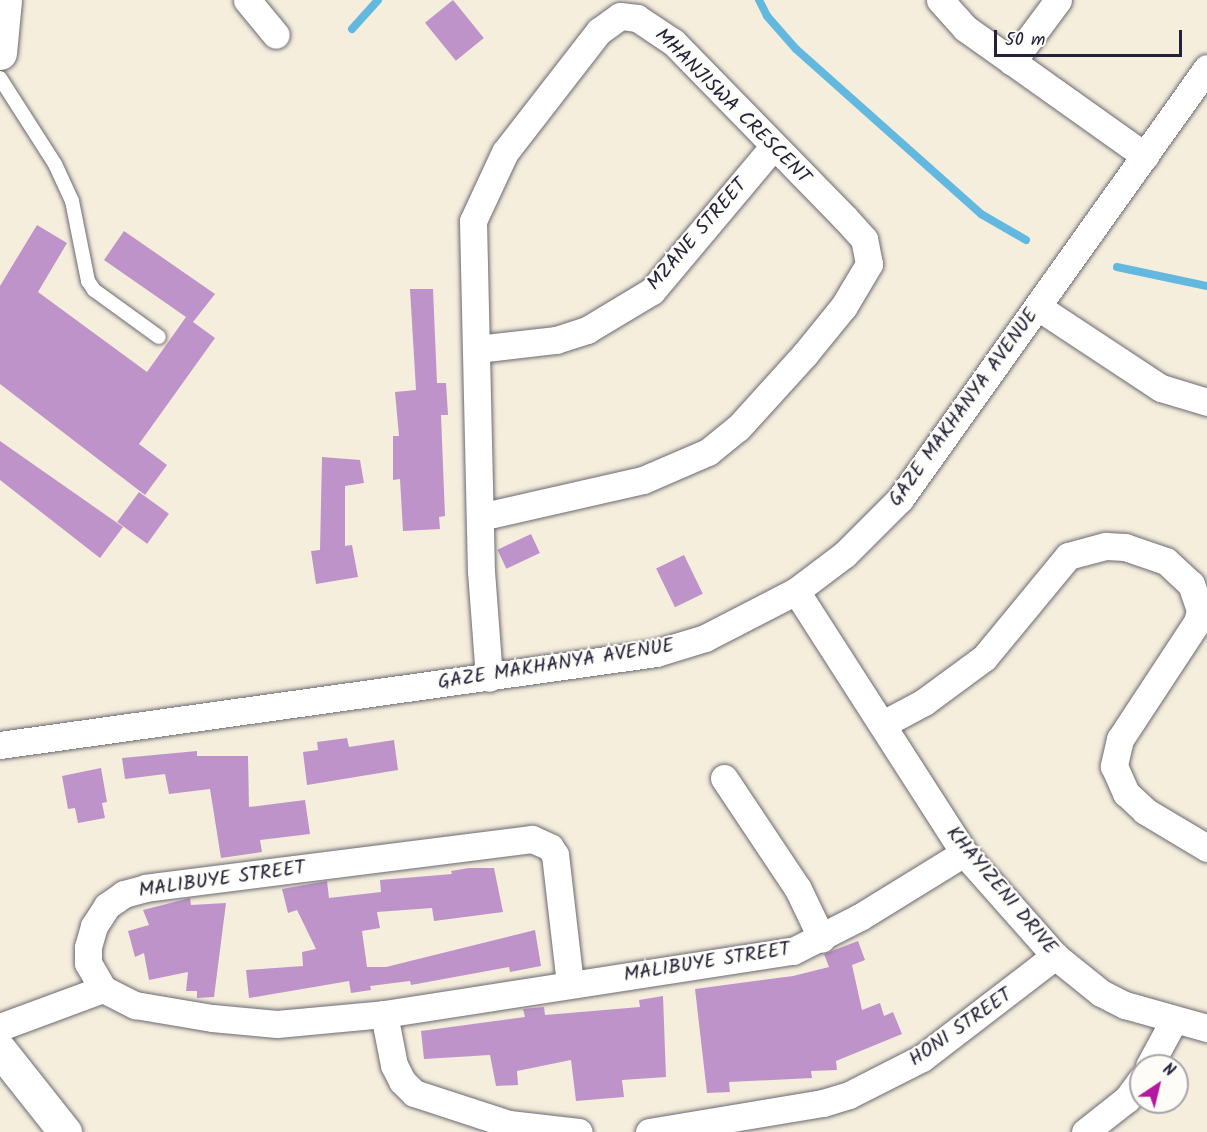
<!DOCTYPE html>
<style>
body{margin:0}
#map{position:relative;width:1207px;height:1132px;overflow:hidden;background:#f5eedc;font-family:Kalam,sans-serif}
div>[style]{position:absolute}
.stream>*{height:8px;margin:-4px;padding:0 4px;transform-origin:4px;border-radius:4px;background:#63b8df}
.building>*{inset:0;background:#be93ca;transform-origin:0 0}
.roads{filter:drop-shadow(0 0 2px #6c6973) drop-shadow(0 0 2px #6c6973)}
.service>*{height:14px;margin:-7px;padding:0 7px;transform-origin:7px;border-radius:7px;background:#fff}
.minor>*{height:27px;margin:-13.5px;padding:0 13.5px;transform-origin:13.5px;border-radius:13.5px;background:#fff}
.tertiary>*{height:33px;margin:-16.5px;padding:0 16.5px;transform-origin:16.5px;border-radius:16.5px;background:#fff}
span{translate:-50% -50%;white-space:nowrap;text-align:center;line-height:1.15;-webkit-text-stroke:4.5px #fdfcf7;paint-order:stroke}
.street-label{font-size:20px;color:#22223b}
.north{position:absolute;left:1129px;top:1054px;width:60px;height:60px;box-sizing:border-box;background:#fdfcf7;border:2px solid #a5a5ac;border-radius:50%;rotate:35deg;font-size:16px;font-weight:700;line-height:24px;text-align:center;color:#22223b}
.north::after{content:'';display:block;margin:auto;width:21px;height:27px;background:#b5179e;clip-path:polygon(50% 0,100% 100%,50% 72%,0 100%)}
.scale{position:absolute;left:994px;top:30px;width:188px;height:27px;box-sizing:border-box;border:3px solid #22223b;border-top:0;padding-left:8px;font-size:18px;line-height:21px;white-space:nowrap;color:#22223b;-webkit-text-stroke:4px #fdfcf7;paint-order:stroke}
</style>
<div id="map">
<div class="stream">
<div style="left:759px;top:0;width:18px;rotate:63deg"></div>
<div style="left:767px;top:16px;width:44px;rotate:48.7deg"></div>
<div style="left:796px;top:49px;width:248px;rotate:41.7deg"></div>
<div style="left:981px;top:214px;width:52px;rotate:30deg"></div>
<div style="left:352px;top:29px;width:39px;rotate:-48deg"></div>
<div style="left:1117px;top:267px;width:92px;rotate:11.9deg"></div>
</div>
<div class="building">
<div style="left:453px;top:0;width:49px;height:36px;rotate:51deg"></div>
<div style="clip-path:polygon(37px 225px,67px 243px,38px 292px,147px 372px,186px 317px,104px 260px,124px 231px,215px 294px,193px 322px,215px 338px,139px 444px,167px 465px,145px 495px,0 384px,0 286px)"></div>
<div style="clip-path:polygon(410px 289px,433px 289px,437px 383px,446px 383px,448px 415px,441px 415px,445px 516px,439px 517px,440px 529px,403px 531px,400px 479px,393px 480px,393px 436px,399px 436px,395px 392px,416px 390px)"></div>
<div style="clip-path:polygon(0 441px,123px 527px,100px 558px,0 480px)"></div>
<div style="clip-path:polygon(322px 457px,360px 460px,364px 483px,345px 486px,345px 546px,352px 545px,358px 577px,316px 584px,311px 551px,320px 550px)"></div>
<div style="left:139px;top:492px;width:37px;height:37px;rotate:36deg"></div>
<div style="left:531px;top:534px;width:21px;height:37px;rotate:65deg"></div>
<div style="left:684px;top:555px;width:43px;height:31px;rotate:64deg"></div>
<div style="clip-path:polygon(347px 738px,349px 747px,394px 740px,398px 770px,307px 785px,303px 752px,318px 750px,317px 742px)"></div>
<div style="clip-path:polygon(197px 751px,197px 756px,248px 756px,249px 807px,305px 800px,310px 834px,260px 840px,262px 852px,221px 858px,210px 789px,169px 794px,165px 774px,125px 779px,122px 758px)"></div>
<div style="clip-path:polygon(101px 768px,107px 802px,102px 803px,105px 818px,78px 823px,75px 808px,68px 809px,62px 776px)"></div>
<div style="clip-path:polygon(469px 868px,494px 868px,503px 912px,434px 921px,432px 908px,377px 912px,380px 928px,362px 931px,367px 967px,386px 967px,535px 930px,541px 966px,510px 972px,509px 967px,411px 985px,410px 981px,370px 986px,371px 990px,351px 993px,349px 981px,249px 998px,246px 970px,303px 966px,302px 952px,316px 949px,297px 910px,288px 913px,282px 889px,327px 881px,329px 898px,381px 892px,380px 880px,452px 874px,451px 871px)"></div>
<div style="clip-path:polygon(190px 898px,191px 905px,226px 903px,214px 997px,197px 998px,197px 991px,186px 991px,188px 972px,149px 980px,144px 953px,135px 957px,128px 931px,149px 925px,143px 910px)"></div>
<div style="clip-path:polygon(858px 941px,865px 960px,852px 965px,862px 1010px,880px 1003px,884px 1016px,893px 1012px,902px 1034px,836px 1061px,837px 1070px,811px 1071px,812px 1078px,729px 1082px,730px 1092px,707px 1093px,695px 989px,793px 976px,829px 967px,824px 954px)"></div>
<div style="clip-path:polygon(663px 996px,666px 1077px,622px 1080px,624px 1097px,576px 1101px,571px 1060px,517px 1071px,518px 1085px,496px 1086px,490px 1055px,424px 1059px,421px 1031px,525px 1017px,523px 1009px,544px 1007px,545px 1015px,640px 1007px,639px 1000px)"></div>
</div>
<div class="roads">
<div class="service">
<div style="left:0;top:78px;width:102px;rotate:57.4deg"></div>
<div style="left:55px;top:164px;width:41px;rotate:65.3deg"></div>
<div style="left:72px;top:201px;width:82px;rotate:78.7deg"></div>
<div style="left:88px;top:281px;width:11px;rotate:56deg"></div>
<div style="left:94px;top:290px;width:80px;rotate:35.9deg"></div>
</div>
<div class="minor">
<div style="left:247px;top:0;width:45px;rotate:50.4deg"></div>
<div style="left:940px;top:0;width:38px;rotate:48deg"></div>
<div style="left:965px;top:28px;width:221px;rotate:35.4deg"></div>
<div style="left:1012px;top:62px;width:77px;rotate:-53.4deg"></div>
<div style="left:1038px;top:307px;width:147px;rotate:33.4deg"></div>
<div style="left:1161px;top:388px;width:48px;rotate:16.9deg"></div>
<div style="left:477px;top:349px;width:80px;rotate:-6.5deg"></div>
<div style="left:556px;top:340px;width:33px;rotate:-18deg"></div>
<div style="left:587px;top:330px;width:76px;rotate:-31deg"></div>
<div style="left:652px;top:291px;width:188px;rotate:-50deg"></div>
<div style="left:480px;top:517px;width:167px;rotate:-12.8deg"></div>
<div style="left:643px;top:480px;width:71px;rotate:-23.3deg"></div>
<div style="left:708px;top:452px;width:38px;rotate:-39deg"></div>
<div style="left:738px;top:428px;width:100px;rotate:-47.8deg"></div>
<div style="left:805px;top:354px;width:62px;rotate:-50.9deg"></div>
<div style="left:844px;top:306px;width:49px;rotate:-59.2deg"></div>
<div style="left:869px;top:264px;width:25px;rotate:-101deg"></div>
<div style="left:864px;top:239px;width:28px;rotate:-132deg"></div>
<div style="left:845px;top:218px;width:246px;rotate:-134.3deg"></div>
<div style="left:673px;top:42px;width:43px;rotate:-146.3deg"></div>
<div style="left:637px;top:18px;width:17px;rotate:-173deg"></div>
<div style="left:620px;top:16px;width:26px;rotate:144deg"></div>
<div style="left:599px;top:31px;width:153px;rotate:127.8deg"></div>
<div style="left:505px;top:152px;width:76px;rotate:114.9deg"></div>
<div style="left:473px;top:221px;width:350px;rotate:88.7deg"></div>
<div style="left:481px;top:571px;width:107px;rotate:85.7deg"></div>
<div style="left:796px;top:591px;width:311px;rotate:57.3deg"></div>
<div style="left:964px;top:853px;width:137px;rotate:48.5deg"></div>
<div style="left:1055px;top:956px;width:59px;rotate:38.8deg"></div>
<div style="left:1101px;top:993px;width:27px;rotate:27deg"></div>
<div style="left:1125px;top:1005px;width:85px;rotate:15.7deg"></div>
<div style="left:883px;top:724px;width:47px;rotate:-28.2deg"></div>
<div style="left:924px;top:702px;width:74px;rotate:-36.3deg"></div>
<div style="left:984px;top:658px;width:132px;rotate:-50.5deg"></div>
<div style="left:1068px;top:556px;width:39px;rotate:-15deg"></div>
<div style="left:1106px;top:546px;width:19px;rotate:3deg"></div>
<div style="left:1125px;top:547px;width:43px;rotate:18.9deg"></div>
<div style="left:1166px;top:561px;width:34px;rotate:43deg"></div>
<div style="left:1191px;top:584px;width:28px;rotate:71deg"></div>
<div style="left:1200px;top:610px;width:12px;rotate:104deg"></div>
<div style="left:1197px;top:622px;width:140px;rotate:123.3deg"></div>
<div style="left:1120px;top:739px;width:28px;rotate:103deg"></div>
<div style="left:1114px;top:766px;width:30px;rotate:66deg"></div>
<div style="left:1126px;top:793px;width:26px;rotate:43deg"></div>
<div style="left:1145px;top:811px;width:72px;rotate:30.8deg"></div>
<div style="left:0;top:745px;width:662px;rotate:-7.98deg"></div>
<div style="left:656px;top:653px;width:51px;rotate:-17deg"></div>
<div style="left:705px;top:638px;width:102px;rotate:-27.3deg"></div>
<div style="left:796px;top:591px;width:61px;rotate:-37.1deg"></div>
<div style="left:845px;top:554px;width:78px;rotate:-45deg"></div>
<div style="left:900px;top:499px;width:529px;rotate:-54.54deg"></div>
<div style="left:724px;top:778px;width:133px;rotate:56.3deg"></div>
<div style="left:798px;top:889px;width:55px;rotate:64.4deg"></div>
<div style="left:570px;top:984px;width:130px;rotate:-96.6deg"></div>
<div style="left:555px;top:855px;width:9px;rotate:-122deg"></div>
<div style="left:550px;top:847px;width:20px;rotate:-156deg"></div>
<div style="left:532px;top:839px;width:389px;rotate:172.8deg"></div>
<div style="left:146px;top:888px;width:23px;rotate:165deg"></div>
<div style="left:124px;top:894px;width:21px;rotate:145deg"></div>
<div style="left:107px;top:906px;width:24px;rotate:123deg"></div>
<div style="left:94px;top:926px;width:22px;rotate:106deg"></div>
<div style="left:88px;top:947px;width:16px;rotate:90deg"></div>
<div style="left:88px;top:963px;width:30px;rotate:60deg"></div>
<div style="left:103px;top:989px;width:36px;rotate:27deg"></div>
<div style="left:135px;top:1005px;width:78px;rotate:9.6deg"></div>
<div style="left:212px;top:1018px;width:65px;rotate:5.3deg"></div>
<div style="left:277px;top:1024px;width:107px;rotate:-5.3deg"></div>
<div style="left:384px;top:1014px;width:414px;rotate:-8.8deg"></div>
<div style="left:793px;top:951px;width:75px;rotate:-26.9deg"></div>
<div style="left:860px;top:917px;width:122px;rotate:-31.6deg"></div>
<div style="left:384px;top:1014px;width:52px;rotate:78.9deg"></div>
<div style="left:394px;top:1065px;width:18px;rotate:63deg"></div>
<div style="left:402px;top:1081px;width:17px;rotate:45deg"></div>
<div style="left:414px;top:1093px;width:100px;rotate:18.1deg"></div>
<div style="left:509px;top:1124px;width:70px;rotate:6.5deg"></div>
<div style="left:0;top:1027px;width:110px;rotate:-20.3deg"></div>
<div style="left:1149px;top:1066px;width:52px;rotate:-61.5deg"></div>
<div style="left:649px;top:1132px;width:176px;rotate:-9.5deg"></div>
<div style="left:823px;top:1103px;width:27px;rotate:-17deg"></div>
<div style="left:849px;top:1095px;width:82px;rotate:-26.9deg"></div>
<div style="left:922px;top:1058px;width:168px;rotate:-37.5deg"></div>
<div style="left:1085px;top:1132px;width:53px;rotate:-38.2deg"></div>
<div style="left:1127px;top:1099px;width:24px;rotate:-54deg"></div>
</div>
<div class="tertiary">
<div style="left:0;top:53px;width:53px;rotate:-84.6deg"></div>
<div style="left:0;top:1050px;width:105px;rotate:51.6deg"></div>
</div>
</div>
<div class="street-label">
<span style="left:732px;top:107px;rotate:45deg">MHANJISWA CRESCENT</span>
<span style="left:698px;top:235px;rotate:-49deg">MZANE STREET</span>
<span style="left:964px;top:408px;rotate:-54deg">GAZE MAKHANYA AVENUE</span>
<span style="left:556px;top:665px;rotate:-9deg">GAZE MAKHANYA AVENUE</span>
<span style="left:222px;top:880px;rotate:-8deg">MALIBUYE STREET</span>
<span style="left:1001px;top:891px;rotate:50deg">KHAYIZENI DRIVE</span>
<span style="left:707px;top:963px;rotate:-9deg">MALIBUYE STREET</span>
<span style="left:961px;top:1028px;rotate:-35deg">HONI STREET</span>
</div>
<div class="north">N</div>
<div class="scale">50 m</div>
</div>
